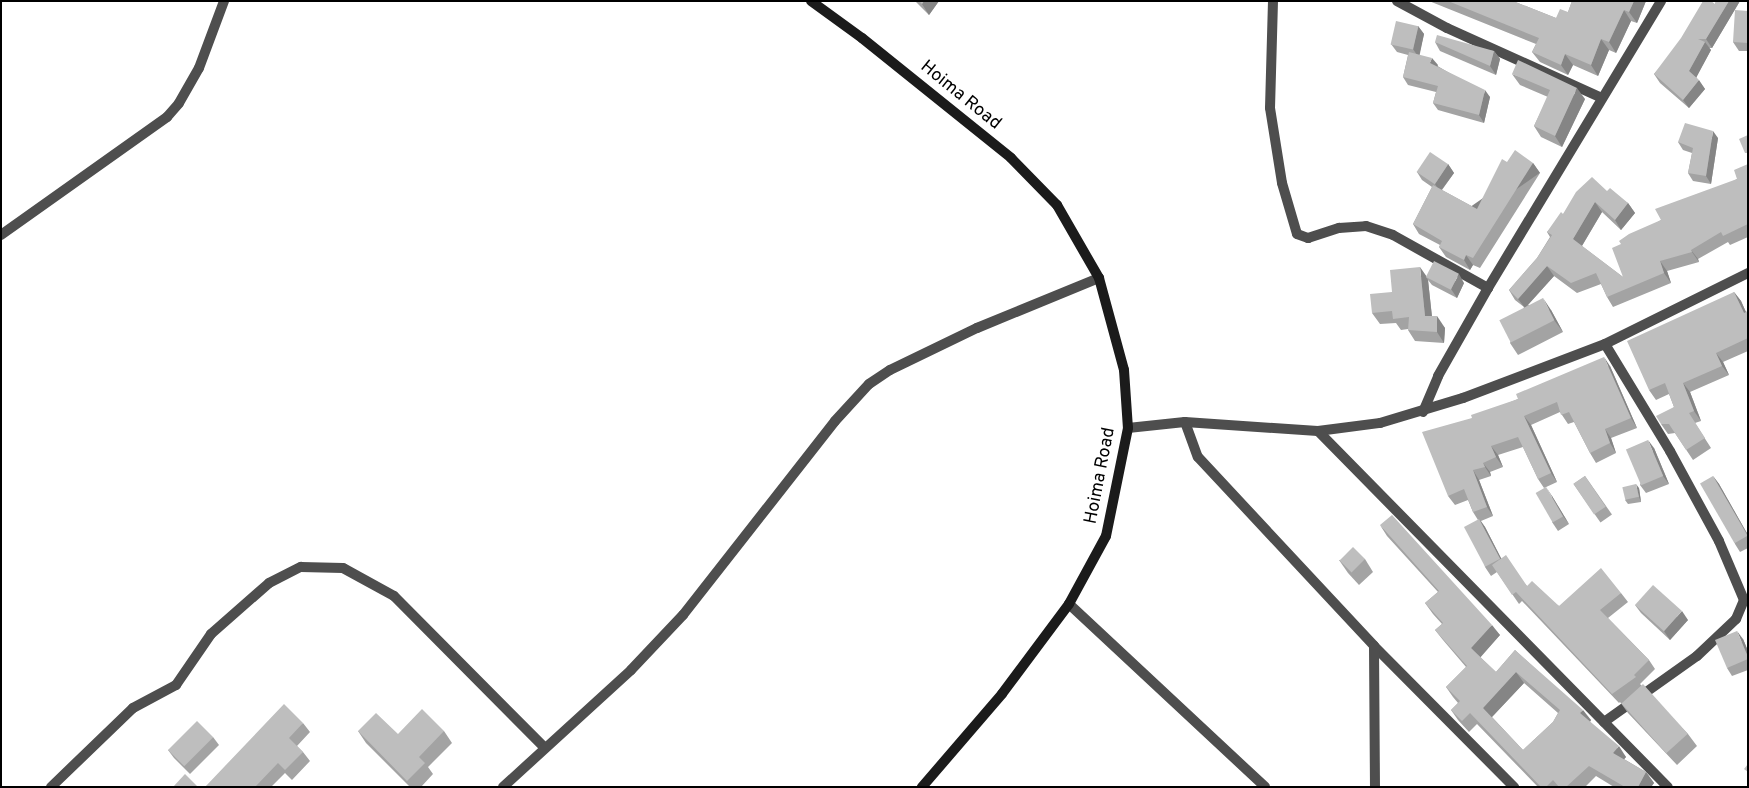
<!DOCTYPE html>
<style>
body{margin:0}
#map{position:relative;width:1749px;height:788px;overflow:hidden;background:#fff;font-family:Overpass,sans-serif}
div>[style]{position:absolute}
.street>*{height:10px;margin:-5px;padding:0 5px;transform-origin:5px;border-radius:5px;background:#4e4e4e}
.secondary>*{height:10px;margin:-5px;padding:0 5px;transform-origin:5px;border-radius:5px;background:#1b1b1b}
.wall>*{inset:0;background:#a3a3a3;transform-origin:0 0}
.shaded-wall>*{inset:0;background:#858585;transform-origin:0 0}
.building>*{inset:0;background:#bebebe;transform-origin:0 0}
span{translate:-50% -50%;white-space:nowrap;text-align:center;line-height:1.15;-webkit-text-stroke:4px #fff;paint-order:stroke}
.street-label{font-size:18px;color:#000}
.frame{position:absolute;inset:0;border:2px solid #000;pointer-events:none}
</style>
<div id="map">
<div class="street">
<div style="left:1273px;top:1px;width:107px;rotate:91.6deg"></div>
<div style="left:1270px;top:108px;width:76px;rotate:80.9deg"></div>
<div style="left:1282px;top:183px;width:53px;rotate:73.6deg"></div>
<div style="left:1297px;top:234px;width:12px;rotate:20deg"></div>
<div style="left:1308px;top:238px;width:33px;rotate:-18deg"></div>
<div style="left:1339px;top:228px;width:27px;rotate:-4deg"></div>
<div style="left:1366px;top:226px;width:28px;rotate:18deg"></div>
<div style="left:1393px;top:235px;width:109px;rotate:29.2deg"></div>
<div style="left:1397px;top:1px;width:57px;rotate:28.4deg"></div>
<div style="left:1447px;top:28px;width:170px;rotate:24.3deg"></div>
<div style="left:1px;top:235px;width:204px;rotate:-35.4deg"></div>
<div style="left:167px;top:117px;width:18px;rotate:-49deg"></div>
<div style="left:179px;top:103px;width:40px;rotate:-60.3deg"></div>
<div style="left:199px;top:68px;width:72px;rotate:-69.5deg"></div>
<div style="left:1423px;top:412px;width:39px;rotate:-67deg"></div>
<div style="left:1438px;top:376px;width:101px;rotate:-60.4deg"></div>
<div style="left:1488px;top:288px;width:335px;rotate:-58.9deg"></div>
<div style="left:1185px;top:422px;width:37px;rotate:70deg"></div>
<div style="left:1198px;top:457px;width:258px;rotate:47deg"></div>
<div style="left:1374px;top:646px;width:199px;rotate:45.2deg"></div>
<div style="left:1128px;top:428px;width:57px;rotate:-6deg"></div>
<div style="left:1185px;top:422px;width:133px;rotate:3.9deg"></div>
<div style="left:1318px;top:431px;width:63px;rotate:-7.4deg"></div>
<div style="left:1380px;top:423px;width:87px;rotate:-16.8deg"></div>
<div style="left:1463px;top:398px;width:152px;rotate:-20.8deg"></div>
<div style="left:1605px;top:344px;width:160px;rotate:-26.4deg"></div>
<div style="left:1318px;top:431px;width:499px;rotate:45.5deg"></div>
<div style="left:1069px;top:604px;width:268px;rotate:43deg"></div>
<div style="left:1374px;top:646px;width:141px;rotate:89.6deg"></div>
<div style="left:1604px;top:722px;width:114px;rotate:-35.4deg"></div>
<div style="left:1697px;top:656px;width:54px;rotate:-43.5deg"></div>
<div style="left:1736px;top:619px;width:21px;rotate:-67deg"></div>
<div style="left:1744px;top:600px;width:64px;rotate:-113deg"></div>
<div style="left:1719px;top:541px;width:102px;rotate:-118.6deg"></div>
<div style="left:1670px;top:451px;width:125px;rotate:-121.3deg"></div>
<div style="left:51px;top:787px;width:114px;rotate:-43.9deg"></div>
<div style="left:133px;top:708px;width:49px;rotate:-28.1deg"></div>
<div style="left:176px;top:685px;width:62px;rotate:-55.5deg"></div>
<div style="left:211px;top:634px;width:77px;rotate:-41.3deg"></div>
<div style="left:269px;top:583px;width:36px;rotate:-27deg"></div>
<div style="left:301px;top:567px;width:42px;rotate:1.4deg"></div>
<div style="left:343px;top:568px;width:58px;rotate:28.8deg"></div>
<div style="left:394px;top:596px;width:213px;rotate:45.2deg"></div>
<div style="left:503px;top:787px;width:173px;rotate:-42.4deg"></div>
<div style="left:631px;top:670px;width:76px;rotate:-46.6deg"></div>
<div style="left:683px;top:615px;width:246px;rotate:-51.9deg"></div>
<div style="left:835px;top:421px;width:50px;rotate:-47.4deg"></div>
<div style="left:869px;top:384px;width:25px;rotate:-34deg"></div>
<div style="left:890px;top:370px;width:97px;rotate:-25.8deg"></div>
<div style="left:977px;top:328px;width:132px;rotate:-22.3deg"></div>
</div>
<div class="secondary">
<div style="left:811px;top:1px;width:63px;rotate:36deg"></div>
<div style="left:862px;top:38px;width:191px;rotate:38.8deg"></div>
<div style="left:1011px;top:158px;width:66px;rotate:45.6deg"></div>
<div style="left:1057px;top:205px;width:84px;rotate:60.1deg"></div>
<div style="left:1099px;top:278px;width:95px;rotate:74.8deg"></div>
<div style="left:1124px;top:370px;width:58px;rotate:86.1deg"></div>
<div style="left:1128px;top:428px;width:110px;rotate:101.5deg"></div>
<div style="left:1106px;top:536px;width:77px;rotate:118.6deg"></div>
<div style="left:1069px;top:604px;width:112px;rotate:126.7deg"></div>
<div style="left:1002px;top:694px;width:123px;rotate:130.7deg"></div>
</div>
<div class="wall">
<div style="clip-path:polygon(915px 1px,939px 1px,929px 15px)"></div>
<div style="clip-path:polygon(1429px 1px,1513px 1px,1556px 18px,1568px 12px,1572px 1px,1646px 1px,1637px 23px,1631px 21px,1616px 53px,1609px 50px,1598px 76px,1573px 65px,1568px 75px,1540px 62px,1532px 52px,1536px 44px)"></div>
<div style="clip-path:polygon(1716px 1px,1740px 1px,1712px 48px,1709px 48px,1711px 50px,1696px 77px,1705px 89px,1689px 108px,1660px 83px,1654px 74px,1715px 4px)"></div>
<div style="clip-path:polygon(1748px 11px,1748px 51px,1739px 51px,1733px 42px)"></div>
<div style="clip-path:polygon(1418px 26px,1424px 34px,1419px 55px,1490px 97px,1484px 123px,1438px 110px,1433px 103px,1436px 92px,1408px 85px,1403px 77px,1408px 55px,1397px 52px,1391px 44px)"></div>
<div style="clip-path:polygon(1435px 42px,1494px 51px,1500px 59px,1496px 75px,1440px 51px)"></div>
<div style="clip-path:polygon(1512px 74px,1585px 99px,1562px 147px,1541px 137px,1534px 126px,1548px 97px,1520px 85px)"></div>
<div style="clip-path:polygon(1718px 138px,1711px 184px,1693px 181px,1688px 173px,1692px 153px,1683px 150px,1678px 142px)"></div>
<div style="clip-path:polygon(1507px 162px,1533px 163px,1540px 173px,1480px 268px,1473px 265px,1470px 270px,1446px 257px,1439px 247px,1440px 245px,1419px 234px,1413px 224px,1432px 187px,1422px 180px,1417px 172px,1448px 164px,1454px 173px,1442px 190px,1477px 209px)"></div>
<div style="clip-path:polygon(1748px 164px,1748px 237px,1730px 245px,1728px 242px,1698px 259px,1699px 262px,1667px 271px,1671px 283px,1613px 307px,1607px 297px,1601px 284px,1577px 293px,1554px 276px,1528px 305px,1551px 310px,1563px 332px,1518px 355px,1510px 343px,1524px 307px,1515px 300px,1509px 290px,1537px 258px,1550px 237px,1547px 232px,1563px 214px,1607px 191px,1628px 203px,1635px 213px,1621px 230px,1602px 212px,1582px 246px,1623px 277px,1621px 244px,1661px 220px,1737px 179px)"></div>
<div style="clip-path:polygon(1426px 276px,1464px 283px,1457px 298px,1432px 285px,1428px 280px,1432px 316px,1445px 328px,1444px 343px,1415px 341px,1408px 330px,1408px 329px,1401px 330px,1396px 323px,1380px 324px,1372px 313px,1392px 292px)"></div>
<div style="clip-path:polygon(1734px 292px,1741px 301px,1746px 312px,1748px 311px,1748px 351px,1723px 362px,1729px 375px,1690px 392px,1701px 421px,1695px 423px,1711px 448px,1693px 460px,1675px 433px,1668px 434px,1661px 424px,1674px 407px,1669px 394px,1656px 400px,1649px 390px)"></div>
<div style="clip-path:polygon(1610px 366px,1637px 428px,1611px 438px,1616px 453px,1596px 463px,1590px 453px,1574px 422px,1568px 424px,1560px 412px,1531px 425px,1557px 482px,1544px 488px,1538px 479px,1523px 447px,1498px 455px,1503px 467px,1490px 472px,1491px 476px,1479px 480px,1493px 516px,1481px 521px,1485px 527px,1501px 558px,1527px 586px,1559px 606px,1621px 593px,1628px 602px,1608px 618px,1649px 660px,1655px 669px,1640px 684px,1688px 734px,1697px 746px,1677px 765px,1628px 713px,1620px 702px,1619px 703px,1522px 601px,1519px 604px,1497px 572px,1491px 576px,1485px 567px,1478px 520px,1473px 512px,1468px 500px,1455px 505px,1448px 496px,1472px 418px,1518px 399px)"></div>
<div style="clip-path:polygon(1654px 448px,1669px 484px,1646px 493px,1640px 485px)"></div>
<div style="left:1585px;top:476px;width:47px;height:14px;rotate:55deg"></div>
<div style="clip-path:polygon(1713px 476px,1719px 484px,1748px 535px,1748px 548px,1740px 552px,1735px 544px)"></div>
<div style="clip-path:polygon(1639px 488px,1641px 502px,1628px 504px,1625px 500px)"></div>
<div style="clip-path:polygon(1552px 496px,1569px 524px,1558px 531px,1552px 522px)"></div>
<div style="clip-path:polygon(evenodd,1380px 525px,1500px 635px,1480px 657px,1496px 672px,1515px 650px,1591px 720px,1590px 722px,1626px 757px,1624px 759px,1646px 772px,1654px 783px,1651px 787px,1614px 787px,1596px 776px,1585px 787px,1538px 787px,1477px 724px,1469px 732px,1458px 720px,1451px 710px,1458px 703px,1453px 697px,1446px 687px,1466px 667px,1443px 640px,1435px 630px,1442px 624px,1433px 614px,1425px 603px,1438px 592px,1387px 536px,1380px 525px,1524px 683px,1558px 713px,1553px 722px,1523px 750px,1492px 717px,1524px 683px)"></div>
<div style="clip-path:polygon(1365px 559px,1373px 572px,1359px 585px,1348px 573px,1339px 560px)"></div>
<div style="clip-path:polygon(1635px 605px,1688px 620px,1670px 640px,1641px 613px)"></div>
<div style="clip-path:polygon(1743px 639px,1748px 651px,1748px 670px,1732px 676px,1727px 668px)"></div>
<div style="clip-path:polygon(303px 723px,310px 732px,297px 746px,303px 752px,310px 761px,292px 780px,285px 773px,271px 787px,205px 787px)"></div>
<div style="clip-path:polygon(358px 731px,398px 734px,444px 731px,452px 743px,428px 767px,433px 774px,421px 787px,410px 787px,366px 743px)"></div>
<div style="clip-path:polygon(213px 737px,219px 745px,190px 774px,174px 758px,168px 750px)"></div>
</div>
<div class="shaded-wall">
<div style="clip-path:polygon(924px 1px,939px 1px,929px 15px,922px 4px)"></div>
<div style="clip-path:polygon(1634px 1px,1646px 1px,1637px 23px,1629px 12px)"></div>
<div style="clip-path:polygon(1729px 1px,1740px 1px,1712px 48px,1706px 39px)"></div>
<div style="clip-path:polygon(1624px 10px,1631px 21px,1616px 53px,1609px 42px)"></div>
<div style="clip-path:polygon(1418px 26px,1424px 34px,1419px 58px,1413px 49px)"></div>
<div style="clip-path:polygon(1601px 39px,1609px 50px,1598px 76px,1591px 65px)"></div>
<div style="clip-path:polygon(1705px 42px,1711px 50px,1695px 80px,1689px 71px)"></div>
<div style="clip-path:polygon(1494px 51px,1500px 59px,1496px 75px,1490px 66px)"></div>
<div style="clip-path:polygon(1565px 54px,1573px 65px,1568px 75px,1561px 65px)"></div>
<div style="clip-path:polygon(1432px 58px,1438px 65px,1436px 70px,1430px 63px)"></div>
<div style="clip-path:polygon(1699px 80px,1705px 89px,1689px 108px,1683px 100px)"></div>
<div style="clip-path:polygon(1577px 88px,1585px 99px,1562px 147px,1555px 136px)"></div>
<div style="clip-path:polygon(1485px 90px,1490px 97px,1484px 123px,1479px 115px)"></div>
<div style="clip-path:polygon(1713px 131px,1718px 138px,1711px 184px,1706px 176px)"></div>
<div style="left:1533px;top:163px;width:12px;height:112px;rotate:55deg"></div>
<div style="clip-path:polygon(1448px 164px,1454px 173px,1440px 192px,1435px 184px)"></div>
<div style="clip-path:polygon(1595px 202px,1602px 212px,1580px 249px,1573px 239px)"></div>
<div style="clip-path:polygon(1628px 203px,1635px 213px,1621px 230px,1615px 220px)"></div>
<div style="clip-path:polygon(1691px 250px,1698px 259px,1699px 262px,1692px 252px)"></div>
<div style="clip-path:polygon(1466px 255px,1473px 265px,1470px 270px,1464px 260px)"></div>
<div style="clip-path:polygon(1660px 261px,1667px 271px,1671px 283px,1664px 273px)"></div>
<div style="clip-path:polygon(1547px 266px,1554px 276px,1525px 308px,1518px 299px)"></div>
<div style="clip-path:polygon(1420px 267px,1427px 277px,1426px 277px,1428px 280px,1433px 327px,1425px 316px)"></div>
<div style="clip-path:polygon(1459px 274px,1464px 283px,1457px 298px,1451px 289px)"></div>
<div style="clip-path:polygon(1734px 292px,1741px 301px,1748px 317px,1744px 313px)"></div>
<div style="clip-path:polygon(1543px 298px,1551px 310px,1563px 332px,1554px 320px)"></div>
<div style="clip-path:polygon(1437px 316px,1445px 328px,1444px 343px,1437px 332px)"></div>
<div style="clip-path:polygon(1716px 353px,1723px 362px,1729px 375px,1722px 366px)"></div>
<div style="clip-path:polygon(1604px 357px,1610px 366px,1637px 428px,1631px 418px)"></div>
<div style="clip-path:polygon(1683px 383px,1690px 392px,1701px 421px,1694px 411px)"></div>
<div style="clip-path:polygon(1524px 416px,1531px 425px,1557px 482px,1551px 473px)"></div>
<div style="clip-path:polygon(1605px 429px,1611px 438px,1616px 453px,1610px 443px)"></div>
<div style="clip-path:polygon(1648px 440px,1654px 448px,1669px 484px,1663px 476px)"></div>
<div style="clip-path:polygon(1491px 446px,1498px 455px,1503px 467px,1496px 457px)"></div>
<div style="clip-path:polygon(1483px 463px,1490px 472px,1491px 476px,1485px 467px)"></div>
<div style="clip-path:polygon(1473px 470px,1479px 480px,1493px 516px,1487px 507px)"></div>
<div style="clip-path:polygon(1713px 476px,1719px 484px,1748px 535px,1748px 536px)"></div>
<div style="clip-path:polygon(1636px 484px,1639px 488px,1641px 502px,1639px 497px)"></div>
<div style="clip-path:polygon(1546px 487px,1552px 496px,1569px 524px,1563px 516px)"></div>
<div style="clip-path:polygon(1479px 519px,1485px 527px,1506px 568px,1500px 559px)"></div>
<div style="clip-path:polygon(1682px 611px,1688px 620px,1670px 640px,1664px 631px)"></div>
<div style="clip-path:polygon(1492px 625px,1500px 635px,1479px 659px,1471px 648px)"></div>
<div style="clip-path:polygon(1737px 631px,1743px 639px,1748px 651px,1748px 657px)"></div>
<div style="clip-path:polygon(1516px 672px,1524px 683px,1490px 719px,1483px 708px)"></div>
<div style="clip-path:polygon(1583px 710px,1591px 720px,1588px 724px,1580px 713px)"></div>
<div style="clip-path:polygon(1619px 746px,1626px 757px,1621px 763px,1613px 753px)"></div>
<div style="clip-path:polygon(1646px 772px,1654px 783px,1651px 787px,1638px 787px)"></div>
</div>
<div class="building">
<div style="clip-path:polygon(919px 1px,924px 1px,922px 4px)"></div>
<div style="clip-path:polygon(1448px 1px,1513px 1px,1556px 18px,1560px 9px,1568px 12px,1572px 1px,1634px 1px,1629px 12px,1624px 10px,1609px 42px,1601px 39px,1591px 65px,1565px 54px,1561px 65px,1532px 52px,1539px 38px)"></div>
<div style="clip-path:polygon(1703px 1px,1711px 1px,1715px 4px,1716px 1px,1729px 1px,1706px 39px,1698px 39px,1705px 42px,1689px 71px,1699px 80px,1683px 100px,1654px 74px,1681px 38px)"></div>
<div style="clip-path:polygon(1735px 10px,1748px 11px,1748px 43px,1733px 42px)"></div>
<div style="left:1396px;top:21px;width:23px;height:24px;rotate:13deg"></div>
<div style="clip-path:polygon(1437px 35px,1494px 51px,1490px 66px,1435px 42px)"></div>
<div style="clip-path:polygon(1409px 52px,1432px 58px,1430px 63px,1485px 90px,1479px 115px,1433px 103px,1438px 86px,1403px 77px)"></div>
<div style="clip-path:polygon(1518px 60px,1577px 88px,1555px 136px,1534px 126px,1550px 90px,1512px 74px)"></div>
<div style="clip-path:polygon(1685px 123px,1713px 131px,1706px 176px,1688px 173px,1693px 148px,1678px 142px)"></div>
<div style="clip-path:polygon(1748px 135px,1748px 153px,1745px 153px,1739px 139px)"></div>
<div style="clip-path:polygon(1515px 150px,1533px 163px,1473px 258px,1466px 255px,1464px 260px,1439px 247px,1442px 241px,1413px 224px,1433px 185px,1477px 209px,1502px 159px,1507px 162px)"></div>
<div style="left:1430px;top:152px;width:22px;height:24px;rotate:34deg"></div>
<div style="clip-path:polygon(1748px 164px,1748px 224px,1723px 236px,1721px 232px,1691px 250px,1692px 252px,1660px 261px,1664px 273px,1607px 297px,1596px 273px,1571px 283px,1547px 266px,1518px 299px,1509px 290px,1537px 258px,1552px 235px,1547px 232px,1561px 212px,1563px 214px,1576px 192px,1592px 177px,1607px 191px,1610px 188px,1628px 203px,1615px 220px,1595px 202px,1573px 239px,1623px 277px,1612px 248px,1621px 244px,1619px 241px,1629px 234px,1661px 220px,1655px 209px,1737px 179px,1734px 170px)"></div>
<div style="left:1434px;top:261px;width:28px;height:18px;rotate:27deg"></div>
<div style="clip-path:polygon(1420px 267px,1425px 316px,1437px 316px,1437px 332px,1408px 330px,1409px 317px,1393px 319px,1392px 311px,1372px 313px,1370px 294px,1392px 292px,1390px 270px)"></div>
<div style="clip-path:polygon(1734px 292px,1744px 313px,1748px 311px,1748px 338px,1716px 353px,1722px 366px,1683px 383px,1694px 411px,1689px 413px,1705px 438px,1686px 450px,1669px 424px,1661px 424px,1656px 416px,1674px 407px,1665px 383px,1649px 390px,1627px 341px)"></div>
<div style="left:1543px;top:298px;width:25px;height:49px;rotate:63deg"></div>
<div style="clip-path:polygon(1604px 357px,1631px 418px,1605px 429px,1610px 443px,1590px 453px,1569px 412px,1561px 415px,1557px 402px,1524px 416px,1551px 473px,1538px 479px,1518px 437px,1491px 446px,1496px 457px,1483px 463px,1485px 467px,1473px 470px,1487px 507px,1473px 512px,1464px 489px,1448px 496px,1422px 432px,1472px 418px,1471px 415px,1518px 399px,1516px 394px)"></div>
<div style="left:1648px;top:440px;width:39px;height:24px;rotate:67deg"></div>
<div style="left:1585px;top:476px;width:37px;height:14px;rotate:56deg"></div>
<div style="left:1713px;top:476px;width:69px;height:15px;rotate:60deg"></div>
<div style="left:1636px;top:484px;width:13px;height:14px;rotate:77deg"></div>
<div style="left:1546px;top:487px;width:34px;height:12px;rotate:60deg"></div>
<div style="clip-path:polygon(evenodd,1392px 515px,1492px 625px,1471px 648px,1496px 672px,1515px 650px,1583px 710px,1580px 713px,1619px 746px,1613px 753px,1646px 772px,1638px 787px,1625px 787px,1589px 766px,1566px 787px,1559px 787px,1553px 780px,1546px 787px,1541px 787px,1470px 713px,1462px 721px,1451px 710px,1460px 701px,1446px 687px,1467px 666px,1435px 630px,1443px 623px,1425px 603px,1439px 591px,1380px 525px,1392px 515px,1516px 672px,1560px 710px,1553px 722px,1523px 750px,1483px 708px,1516px 672px)"></div>
<div style="left:1479px;top:519px;width:45px;height:17px;rotate:62deg"></div>
<div style="left:1353px;top:547px;width:17px;height:19px;rotate:45deg"></div>
<div style="clip-path:polygon(1506px 555px,1527px 586px,1532px 581px,1559px 606px,1601px 568px,1621px 593px,1600px 610px,1649px 660px,1634px 675px,1636px 677px,1612px 694px,1516px 592px,1512px 595px,1492px 565px)"></div>
<div style="left:1653px;top:585px;width:39px;height:27px;rotate:42deg"></div>
<div style="clip-path:polygon(1737px 631px,1748px 657px,1748px 659px,1727px 668px,1715px 640px)"></div>
<div style="left:1643px;top:684px;width:67px;height:29px;rotate:48deg"></div>
<div style="clip-path:polygon(284px 704px,303px 723px,289px 738px,303px 752px,285px 770px,278px 763px,255px 787px,205px 787px)"></div>
<div style="clip-path:polygon(422px 709px,444px 731px,419px 757px,425px 763px,407px 781px,358px 731px,376px 713px,398px 734px)"></div>
<div style="left:197px;top:721px;width:23px;height:41px;rotate:45deg"></div>
<div style="clip-path:polygon(1748px 764px,1748px 772px,1744px 769px)"></div>
<div style="clip-path:polygon(185px 774px,198px 787px,173px 787px)"></div>
</div>
<div class="street-label">
<span style="left:960px;top:96px;rotate:39deg">Hoima Road</span>
<span style="left:1101px;top:476px;rotate:-79deg">Hoima Road</span>
</div>
<div class="frame"></div>
</div>
